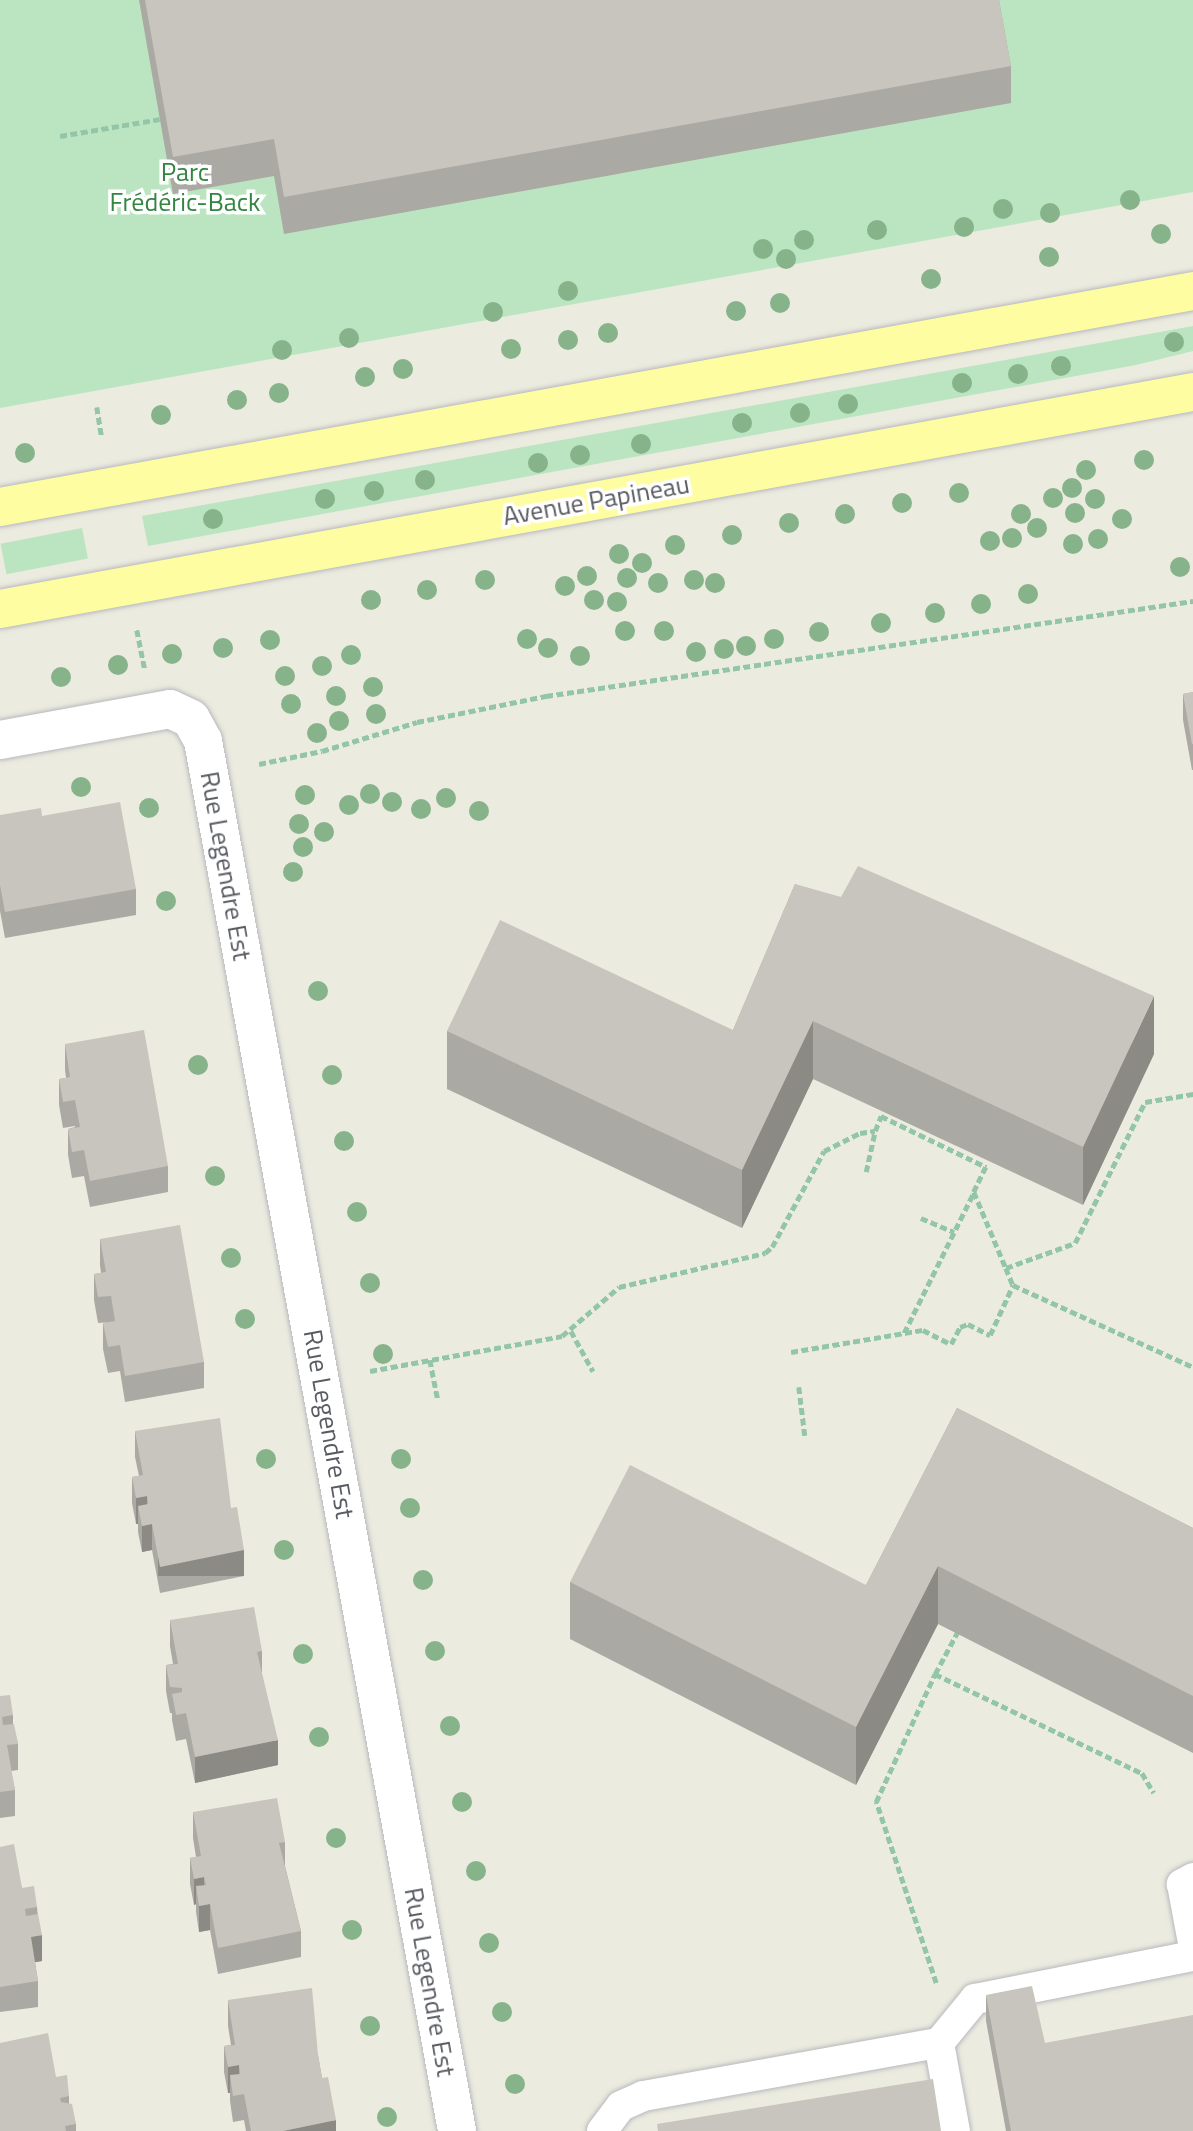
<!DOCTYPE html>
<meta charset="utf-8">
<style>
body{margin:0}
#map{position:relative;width:1193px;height:2131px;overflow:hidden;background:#ecebdf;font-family:"Titillium Web",sans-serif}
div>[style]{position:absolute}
.green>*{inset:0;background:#bae5c0;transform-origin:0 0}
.path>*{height:4.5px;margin-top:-2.25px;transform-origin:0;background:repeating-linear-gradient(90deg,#93c6a8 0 7px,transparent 0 10.5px)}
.roads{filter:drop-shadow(0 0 2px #b7b9bf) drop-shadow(0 0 2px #b7b9bf)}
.lane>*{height:30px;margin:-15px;padding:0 15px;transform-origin:15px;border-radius:15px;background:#fff}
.street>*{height:38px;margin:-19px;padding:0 19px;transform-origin:19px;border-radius:19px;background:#fff}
.primary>*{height:38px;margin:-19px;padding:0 19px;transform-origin:19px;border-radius:19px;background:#fffda1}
.trees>*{width:20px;height:20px;margin:-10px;border-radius:50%;background:#86b389}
.wall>*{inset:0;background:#aba9a3}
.shaded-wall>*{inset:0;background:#8b8a84;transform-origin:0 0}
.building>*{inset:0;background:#c7c5bd}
span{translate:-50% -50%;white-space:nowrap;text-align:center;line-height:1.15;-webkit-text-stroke:7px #fff;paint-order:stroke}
.park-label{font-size:26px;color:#338542}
.street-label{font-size:26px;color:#585b61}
</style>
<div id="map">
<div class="green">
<div style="clip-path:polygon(0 0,1193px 0,1193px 192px,0 408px)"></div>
<div style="clip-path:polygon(1193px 326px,1193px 351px,1136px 365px,148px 546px,142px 516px)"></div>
<div style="left:82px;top:528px;width:31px;height:83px;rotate:79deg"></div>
</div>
<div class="path">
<div style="left:60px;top:136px;width:101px;rotate:-9.6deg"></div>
<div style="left:97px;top:407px;width:31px;rotate:81deg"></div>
<div style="left:137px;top:630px;width:41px;rotate:78.7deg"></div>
<div style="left:259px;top:764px;width:64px;rotate:-11.7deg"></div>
<div style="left:322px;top:751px;width:99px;rotate:-17deg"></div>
<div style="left:417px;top:722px;width:132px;rotate:-11.4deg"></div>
<div style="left:546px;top:696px;width:654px;rotate:-8.35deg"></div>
<div style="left:866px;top:1172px;width:42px;rotate:-77.6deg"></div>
<div style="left:921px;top:1218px;width:36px;rotate:23deg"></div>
<div style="left:1006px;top:1268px;width:18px;rotate:68deg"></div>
<div style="left:571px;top:1331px;width:46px;rotate:61.2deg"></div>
<div style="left:904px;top:1333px;width:157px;rotate:-63.6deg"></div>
<div style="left:974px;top:1192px;width:82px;rotate:67.2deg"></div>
<div style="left:1006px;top:1268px;width:73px;rotate:-19.9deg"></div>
<div style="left:1075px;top:1243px;width:157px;rotate:-63.6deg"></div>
<div style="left:1145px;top:1102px;width:49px;rotate:-9.5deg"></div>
<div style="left:791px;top:1352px;width:134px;rotate:-9.5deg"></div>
<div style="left:923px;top:1330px;width:31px;rotate:27deg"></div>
<div style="left:951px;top:1344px;width:19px;rotate:-62deg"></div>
<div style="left:960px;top:1327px;width:9px;rotate:-21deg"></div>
<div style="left:968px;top:1324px;width:25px;rotate:27deg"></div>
<div style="left:990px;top:1335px;width:55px;rotate:-65.3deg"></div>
<div style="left:1013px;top:1285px;width:198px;rotate:24.5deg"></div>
<div style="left:430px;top:1360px;width:41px;rotate:78.7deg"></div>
<div style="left:370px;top:1371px;width:195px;rotate:-10.3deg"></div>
<div style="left:562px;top:1336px;width:75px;rotate:-40.7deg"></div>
<div style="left:619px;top:1287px;width:150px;rotate:-13.1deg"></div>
<div style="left:765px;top:1253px;width:9px;rotate:-41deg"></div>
<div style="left:772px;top:1247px;width:109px;rotate:-61.6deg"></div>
<div style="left:824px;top:1151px;width:40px;rotate:-26.6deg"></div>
<div style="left:860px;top:1133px;width:15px;rotate:-8deg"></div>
<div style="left:875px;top:1131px;width:16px;rotate:-68deg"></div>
<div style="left:881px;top:1116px;width:117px;rotate:25.9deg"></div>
<div style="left:986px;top:1167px;width:28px;rotate:116deg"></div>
<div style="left:799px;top:1387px;width:49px;rotate:83deg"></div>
<div style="left:935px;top:1674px;width:47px;rotate:-61.8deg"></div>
<div style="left:936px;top:1983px;width:191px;rotate:-108.3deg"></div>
<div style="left:876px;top:1802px;width:141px;rotate:-65.3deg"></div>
<div style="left:935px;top:1674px;width:229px;rotate:25.6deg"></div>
<div style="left:1142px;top:1773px;width:23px;rotate:59deg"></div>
</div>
<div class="roads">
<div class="lane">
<div style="left:1193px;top:1878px;width:13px;rotate:151deg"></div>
<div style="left:1182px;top:1884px;width:60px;rotate:79.4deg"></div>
<div style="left:939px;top:2043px;width:89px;rotate:79.7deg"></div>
<div style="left:602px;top:2131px;width:31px;rotate:-53deg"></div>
<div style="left:621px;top:2106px;width:24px;rotate:-24deg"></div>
<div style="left:643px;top:2096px;width:301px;rotate:-10.2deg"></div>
<div style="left:939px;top:2043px;width:57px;rotate:-50.7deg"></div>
<div style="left:975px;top:1999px;width:222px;rotate:-11.2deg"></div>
</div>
<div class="street">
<div style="left:0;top:740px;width:173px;rotate:-10.3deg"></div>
<div style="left:170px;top:709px;width:23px;rotate:25deg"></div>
<div style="left:191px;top:719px;width:25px;rotate:61deg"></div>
<div style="left:203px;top:741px;width:1413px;rotate:79.64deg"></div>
</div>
<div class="primary">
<div style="left:0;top:507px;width:1212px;rotate:-10.26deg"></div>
<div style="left:0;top:609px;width:1213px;rotate:-10.31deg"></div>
</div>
</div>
<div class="trees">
<div style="left:1130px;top:200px"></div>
<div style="left:1003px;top:209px"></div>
<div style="left:1050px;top:213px"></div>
<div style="left:964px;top:227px"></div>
<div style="left:877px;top:230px"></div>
<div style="left:1161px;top:234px"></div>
<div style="left:804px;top:240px"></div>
<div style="left:763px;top:249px"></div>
<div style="left:1049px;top:257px"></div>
<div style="left:786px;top:259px"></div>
<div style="left:931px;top:279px"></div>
<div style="left:568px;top:291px"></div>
<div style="left:780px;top:303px"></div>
<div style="left:736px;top:311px"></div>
<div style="left:493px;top:312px"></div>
<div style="left:608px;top:333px"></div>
<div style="left:349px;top:338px"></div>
<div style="left:568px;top:340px"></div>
<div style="left:1174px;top:342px"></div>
<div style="left:511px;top:349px"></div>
<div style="left:282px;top:350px"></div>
<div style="left:1061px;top:366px"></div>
<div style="left:403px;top:369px"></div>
<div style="left:1018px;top:374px"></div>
<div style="left:365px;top:377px"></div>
<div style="left:962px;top:383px"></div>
<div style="left:279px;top:393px"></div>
<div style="left:237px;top:400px"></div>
<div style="left:848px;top:404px"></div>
<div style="left:800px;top:413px"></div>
<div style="left:161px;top:415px"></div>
<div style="left:742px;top:423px"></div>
<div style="left:641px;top:444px"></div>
<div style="left:25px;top:453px"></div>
<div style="left:580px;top:455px"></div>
<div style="left:1144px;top:460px"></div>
<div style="left:538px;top:463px"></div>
<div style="left:1086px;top:470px"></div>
<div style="left:425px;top:480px"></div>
<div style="left:1072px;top:488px"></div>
<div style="left:374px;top:491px"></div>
<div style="left:959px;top:493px"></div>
<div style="left:1053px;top:498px"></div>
<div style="left:325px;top:499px"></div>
<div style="left:1095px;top:499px"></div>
<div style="left:902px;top:503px"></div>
<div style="left:1075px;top:513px"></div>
<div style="left:845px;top:514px"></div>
<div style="left:1021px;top:514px"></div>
<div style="left:213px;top:519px"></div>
<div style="left:1122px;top:519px"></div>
<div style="left:789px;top:523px"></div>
<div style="left:1037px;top:528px"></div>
<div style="left:732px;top:535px"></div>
<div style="left:1012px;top:538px"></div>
<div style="left:1098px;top:539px"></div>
<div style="left:990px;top:541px"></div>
<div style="left:1073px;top:544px"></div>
<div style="left:675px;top:545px"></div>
<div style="left:619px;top:554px"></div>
<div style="left:642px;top:563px"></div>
<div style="left:1180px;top:567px"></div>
<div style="left:587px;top:576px"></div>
<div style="left:627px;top:578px"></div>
<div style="left:485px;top:580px"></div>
<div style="left:694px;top:580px"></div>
<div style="left:658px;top:583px"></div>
<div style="left:715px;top:583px"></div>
<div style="left:565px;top:586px"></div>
<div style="left:427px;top:590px"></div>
<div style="left:1028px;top:594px"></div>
<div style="left:371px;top:600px"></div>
<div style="left:594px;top:600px"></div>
<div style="left:617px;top:602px"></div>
<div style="left:981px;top:604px"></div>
<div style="left:935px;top:613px"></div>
<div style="left:881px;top:623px"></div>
<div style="left:625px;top:631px"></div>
<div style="left:664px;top:631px"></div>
<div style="left:819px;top:632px"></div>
<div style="left:527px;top:639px"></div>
<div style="left:774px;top:639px"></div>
<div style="left:270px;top:640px"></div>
<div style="left:746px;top:646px"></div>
<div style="left:223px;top:648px"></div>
<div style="left:548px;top:648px"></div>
<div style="left:724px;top:649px"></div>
<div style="left:696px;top:652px"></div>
<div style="left:172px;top:654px"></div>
<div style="left:351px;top:655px"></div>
<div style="left:580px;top:656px"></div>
<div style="left:118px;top:665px"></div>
<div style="left:322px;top:666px"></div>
<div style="left:285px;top:676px"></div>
<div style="left:61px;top:677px"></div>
<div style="left:373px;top:687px"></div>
<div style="left:336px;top:696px"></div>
<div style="left:291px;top:704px"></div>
<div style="left:376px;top:714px"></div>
<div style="left:339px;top:721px"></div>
<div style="left:317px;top:733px"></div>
<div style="left:81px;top:787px"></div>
<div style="left:370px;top:794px"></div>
<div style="left:305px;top:795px"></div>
<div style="left:446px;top:798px"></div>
<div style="left:392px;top:802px"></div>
<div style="left:349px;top:805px"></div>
<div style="left:149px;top:808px"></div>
<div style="left:421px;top:809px"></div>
<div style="left:479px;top:811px"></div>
<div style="left:299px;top:824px"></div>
<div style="left:324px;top:832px"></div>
<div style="left:303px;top:847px"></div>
<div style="left:293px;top:872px"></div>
<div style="left:166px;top:901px"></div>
<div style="left:318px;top:991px"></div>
<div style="left:198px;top:1065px"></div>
<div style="left:332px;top:1075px"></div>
<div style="left:344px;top:1141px"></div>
<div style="left:215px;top:1176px"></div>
<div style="left:357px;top:1212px"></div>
<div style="left:231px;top:1258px"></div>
<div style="left:370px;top:1283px"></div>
<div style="left:245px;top:1319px"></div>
<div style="left:383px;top:1354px"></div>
<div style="left:266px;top:1459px"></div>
<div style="left:401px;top:1459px"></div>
<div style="left:410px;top:1508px"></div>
<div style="left:284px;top:1550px"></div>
<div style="left:423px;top:1580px"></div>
<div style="left:435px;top:1651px"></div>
<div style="left:303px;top:1654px"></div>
<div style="left:450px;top:1726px"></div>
<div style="left:319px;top:1737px"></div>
<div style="left:462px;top:1802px"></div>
<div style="left:336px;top:1838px"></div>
<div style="left:476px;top:1871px"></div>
<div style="left:352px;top:1930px"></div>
<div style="left:489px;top:1943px"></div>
<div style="left:502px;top:2012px"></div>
<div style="left:370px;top:2026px"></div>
<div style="left:515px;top:2084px"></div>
<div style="left:387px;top:2117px"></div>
</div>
<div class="wall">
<div style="clip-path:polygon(139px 0,999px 0,1011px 66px,1011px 103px,284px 234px,274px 176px,173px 194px)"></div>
<div style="clip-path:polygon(1193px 692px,1193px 770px,1192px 770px,1183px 720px,1183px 694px)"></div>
<div style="clip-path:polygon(0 815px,42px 816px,136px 889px,136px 915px,5px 938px,0 911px)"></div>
<div style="clip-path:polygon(795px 884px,1154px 1054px,1083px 1205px,813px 1079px,742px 1228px,447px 1089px,447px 1031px,733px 1030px)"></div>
<div style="clip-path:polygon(65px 1044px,168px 1166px,168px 1192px,90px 1207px,84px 1176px,72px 1178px,68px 1155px,68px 1129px,75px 1127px,75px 1126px,63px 1128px,59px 1105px,59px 1079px,66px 1078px,65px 1070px)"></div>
<div style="clip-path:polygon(100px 1239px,204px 1362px,204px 1388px,125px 1402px,120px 1371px,108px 1373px,103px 1349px,103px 1323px,110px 1322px,98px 1323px,94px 1300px,94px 1274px,101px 1273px,100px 1265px)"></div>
<div style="clip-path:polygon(957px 1408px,1193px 1528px,1193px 1753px,938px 1624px,856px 1785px,570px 1639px,570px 1582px,866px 1585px)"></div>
<div style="clip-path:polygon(135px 1431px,231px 1508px,244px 1576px,160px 1593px,152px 1550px,142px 1552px,138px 1532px,138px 1524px,136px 1524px,132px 1503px,132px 1477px,139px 1476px,135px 1457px)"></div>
<div style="clip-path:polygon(170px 1620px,262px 1651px,262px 1675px,278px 1765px,195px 1783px,186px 1739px,176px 1741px,172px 1720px,172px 1713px,170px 1713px,166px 1691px,166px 1665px,173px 1664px,170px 1646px)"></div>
<div style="clip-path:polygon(0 1696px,13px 1715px,13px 1724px,18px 1744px,18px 1770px,11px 1771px,15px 1790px,15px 1816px,0 1818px)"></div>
<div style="clip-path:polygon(193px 1812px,285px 1842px,285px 1866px,301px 1931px,301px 1957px,218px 1974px,210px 1930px,199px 1932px,196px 1912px,196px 1904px,194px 1905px,190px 1884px,190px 1858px,196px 1857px,193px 1838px)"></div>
<div style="clip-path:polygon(0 1847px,22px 1888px,37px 1907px,42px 1961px,35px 1962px,38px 1981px,38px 2007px,0 2012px)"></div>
<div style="clip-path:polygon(986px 1995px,1045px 2043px,1193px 2131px,1006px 2131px,986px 2021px)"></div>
<div style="clip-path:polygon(228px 2000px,318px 2055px,322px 2078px,336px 2131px,246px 2131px,244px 2120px,233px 2122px,230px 2101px,230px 2093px,228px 2093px,224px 2072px,224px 2046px,231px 2045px,228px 2026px)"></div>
<div style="clip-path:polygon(56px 2077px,69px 2096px,69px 2104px,76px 2124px,76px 2131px,0 2131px)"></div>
</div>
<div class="shaded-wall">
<div style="clip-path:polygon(1154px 996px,1154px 1054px,1083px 1205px,1083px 1147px)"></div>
<div style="clip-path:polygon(813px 1021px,813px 1079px,742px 1228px,742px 1170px)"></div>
<div style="clip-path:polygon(147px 1496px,147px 1522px,138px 1506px,138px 1524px,136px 1524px,136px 1498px)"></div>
<div style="clip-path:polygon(152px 1524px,152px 1550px,142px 1552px,142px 1526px)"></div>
<div style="left:244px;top:1550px;width:26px;height:86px;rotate:90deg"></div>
<div style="clip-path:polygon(938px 1566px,938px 1624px,856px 1785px,856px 1727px)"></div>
<div style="clip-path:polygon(278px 1740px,278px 1765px,195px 1783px,195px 1757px)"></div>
<div style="clip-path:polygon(204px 1877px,204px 1902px,196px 1886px,196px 1904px,194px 1905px,194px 1879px)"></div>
<div style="clip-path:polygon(210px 1904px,210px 1930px,199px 1932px,199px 1906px)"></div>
<div style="clip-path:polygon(42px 1935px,42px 1961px,31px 1963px,31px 1937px)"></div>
<div style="clip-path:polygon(239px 2065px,239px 2091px,230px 2075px,230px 2093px,228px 2093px,228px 2067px)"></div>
<div style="clip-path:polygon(336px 2120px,336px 2131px,283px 2131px)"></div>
</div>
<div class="building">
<div style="clip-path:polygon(145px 0,999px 0,1011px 66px,284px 197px,274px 139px,173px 157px)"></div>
<div style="clip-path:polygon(1193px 692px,1193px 744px,1192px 744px,1183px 694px)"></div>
<div style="clip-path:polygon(120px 802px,136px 889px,5px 912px,0 885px,0 815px,41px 808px,42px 816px)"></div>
<div style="clip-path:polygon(858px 866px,1154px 996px,1083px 1147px,813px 1021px,742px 1170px,447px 1031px,500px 920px,733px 1030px,795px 884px,841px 897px)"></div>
<div style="clip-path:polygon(144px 1030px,168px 1166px,90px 1181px,84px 1150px,72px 1152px,68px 1129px,80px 1127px,75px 1100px,63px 1102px,59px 1079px,70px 1077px,65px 1044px)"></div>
<div style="clip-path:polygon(180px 1225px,204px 1362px,125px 1376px,120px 1345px,108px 1347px,103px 1323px,115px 1321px,111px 1296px,98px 1297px,94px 1274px,106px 1272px,100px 1239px)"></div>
<div style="clip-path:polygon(957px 1408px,1193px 1528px,1193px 1696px,938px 1566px,856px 1727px,570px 1582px,630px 1465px,866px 1585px)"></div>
<div style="clip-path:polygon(220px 1418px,231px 1508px,237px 1507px,244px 1550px,160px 1567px,152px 1524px,142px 1526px,138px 1506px,148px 1504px,147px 1496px,136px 1498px,132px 1477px,143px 1475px,135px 1431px)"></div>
<div style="clip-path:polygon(254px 1607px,262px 1651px,257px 1652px,278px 1740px,195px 1757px,186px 1713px,176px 1715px,172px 1694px,182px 1692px,182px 1688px,170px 1687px,166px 1665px,178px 1664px,170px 1620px)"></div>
<div style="clip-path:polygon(10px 1695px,13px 1715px,2px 1717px,3px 1725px,14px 1724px,18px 1744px,7px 1745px,15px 1790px,0 1792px,0 1696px)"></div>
<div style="clip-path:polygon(277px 1798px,285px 1842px,279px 1843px,301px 1931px,218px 1948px,210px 1904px,199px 1906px,196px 1886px,206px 1885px,204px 1877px,194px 1879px,190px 1858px,201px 1856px,193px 1812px)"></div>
<div style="clip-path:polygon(14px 1844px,22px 1888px,34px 1886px,37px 1907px,25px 1909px,26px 1916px,38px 1914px,42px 1935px,31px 1937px,38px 1981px,0 1987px,0 1847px)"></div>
<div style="clip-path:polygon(1032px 1986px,1045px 2043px,1193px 2015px,1193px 2131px,1011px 2131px,986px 1995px)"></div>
<div style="clip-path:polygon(312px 1988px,318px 2055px,322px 2078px,328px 2077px,336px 2120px,283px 2131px,251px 2131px,244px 2094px,233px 2096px,230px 2075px,240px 2074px,239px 2065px,228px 2067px,224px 2046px,235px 2045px,228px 2000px)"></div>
<div style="clip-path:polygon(48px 2033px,56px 2077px,67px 2075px,69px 2096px,60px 2098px,61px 2102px,72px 2104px,76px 2124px,65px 2126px,66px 2131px,0 2131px,0 2043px)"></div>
<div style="clip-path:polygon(933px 2079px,941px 2131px,658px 2131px,657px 2124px)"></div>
</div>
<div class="park-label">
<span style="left:185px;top:187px">Parc<br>Frédéric-Back</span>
</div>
<div class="street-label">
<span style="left:596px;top:500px;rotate:-10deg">Avenue Papineau</span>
<span style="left:226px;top:866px;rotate:80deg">Rue Legendre Est</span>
<span style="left:329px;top:1424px;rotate:80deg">Rue Legendre Est</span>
<span style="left:430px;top:1982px;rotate:80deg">Rue Legendre Est</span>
</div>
</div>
